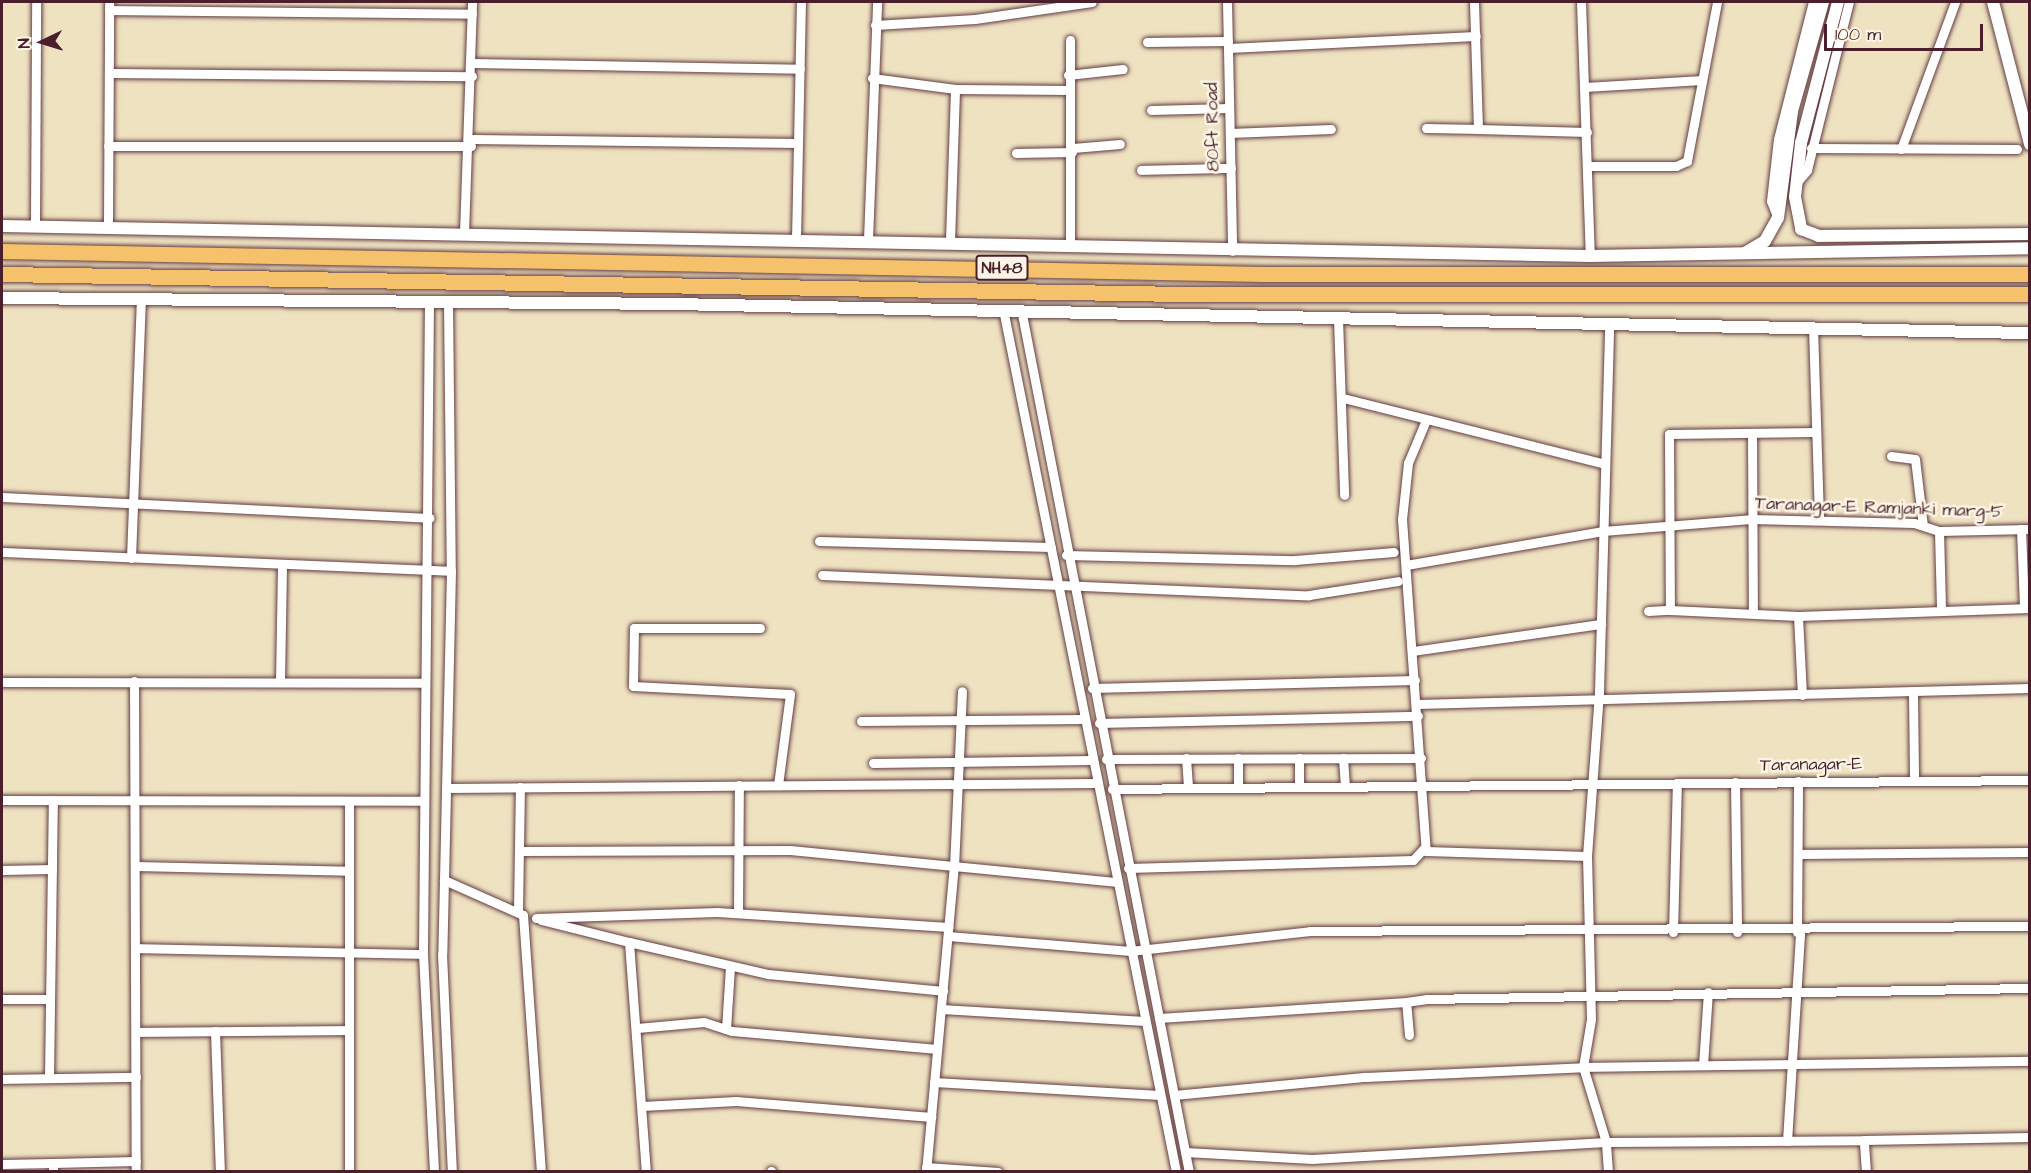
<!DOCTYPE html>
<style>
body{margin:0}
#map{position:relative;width:2031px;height:1173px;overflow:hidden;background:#efe2c1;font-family:"Architects Daughter",sans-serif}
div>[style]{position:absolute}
.roads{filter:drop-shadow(0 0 2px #633c42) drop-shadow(0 0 2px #633c42)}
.minor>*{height:9px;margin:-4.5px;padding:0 4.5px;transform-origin:4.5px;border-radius:4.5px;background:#fff}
.tertiary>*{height:12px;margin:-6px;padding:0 6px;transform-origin:6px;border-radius:6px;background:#fff}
.trunk>*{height:15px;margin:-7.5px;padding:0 7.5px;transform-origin:7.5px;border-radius:7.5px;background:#f5c16b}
span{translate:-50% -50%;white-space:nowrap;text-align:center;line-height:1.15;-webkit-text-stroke:5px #fcf5e5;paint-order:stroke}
.shield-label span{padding:2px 4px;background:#fcf5e5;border:2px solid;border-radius:4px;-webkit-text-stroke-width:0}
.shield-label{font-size:16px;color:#4a1f2b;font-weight:700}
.street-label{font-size:18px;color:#4a1f2b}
.frame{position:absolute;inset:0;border:3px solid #4a1f2b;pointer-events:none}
.north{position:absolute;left:12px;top:12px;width:60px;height:60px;-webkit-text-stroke:4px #fcf5e5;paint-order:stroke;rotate:266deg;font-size:16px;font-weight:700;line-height:24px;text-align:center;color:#4a1f2b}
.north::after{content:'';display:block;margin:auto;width:21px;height:27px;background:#4a1f2b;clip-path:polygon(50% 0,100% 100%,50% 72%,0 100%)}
.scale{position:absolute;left:1824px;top:24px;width:159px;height:27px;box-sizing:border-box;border:3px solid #4a1f2b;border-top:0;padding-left:8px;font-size:18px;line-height:21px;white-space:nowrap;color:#4a1f2b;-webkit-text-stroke:4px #fcf5e5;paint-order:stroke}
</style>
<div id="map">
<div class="roads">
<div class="minor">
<div style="left:1227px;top:2px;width:249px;rotate:88.8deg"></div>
<div style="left:1474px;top:2px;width:127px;rotate:88.2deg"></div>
<div style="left:1478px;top:129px;width:109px;rotate:1.6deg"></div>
<div style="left:1581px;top:2px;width:254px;rotate:88deg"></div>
<div style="left:109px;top:10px;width:363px;rotate:0.6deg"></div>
<div style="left:875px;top:25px;width:100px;rotate:-3.4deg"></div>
<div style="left:975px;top:19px;width:118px;rotate:-8.3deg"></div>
<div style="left:1070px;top:40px;width:204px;rotate:90deg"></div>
<div style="left:1147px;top:42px;width:81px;rotate:-0.7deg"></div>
<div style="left:1228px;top:48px;width:248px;rotate:-2.8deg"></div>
<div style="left:472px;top:63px;width:328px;rotate:1deg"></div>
<div style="left:110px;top:73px;width:362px;rotate:0.5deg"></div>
<div style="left:1068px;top:75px;width:55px;rotate:-6.2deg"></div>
<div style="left:872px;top:78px;width:84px;rotate:7.5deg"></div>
<div style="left:955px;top:89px;width:115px;rotate:0.5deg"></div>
<div style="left:1585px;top:87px;width:117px;rotate:-3.4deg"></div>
<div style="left:1151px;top:110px;width:78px;rotate:-1.5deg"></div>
<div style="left:1426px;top:128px;width:55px;rotate:1deg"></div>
<div style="left:1230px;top:133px;width:101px;rotate:-2.3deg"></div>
<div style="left:471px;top:139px;width:327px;rotate:0.7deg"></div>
<div style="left:108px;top:146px;width:363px"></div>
<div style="left:1073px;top:148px;width:47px;rotate:-4.9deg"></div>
<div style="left:1811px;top:148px;width:206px;rotate:0.3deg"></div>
<div style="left:1901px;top:149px;width:157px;rotate:-69.8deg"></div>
<div style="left:1016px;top:153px;width:56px;rotate:-1deg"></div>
<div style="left:1588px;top:166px;width:88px"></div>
<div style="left:1676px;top:166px;width:12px;rotate:-24deg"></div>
<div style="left:1687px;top:161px;width:162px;rotate:-79.3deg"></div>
<div style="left:1141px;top:170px;width:90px;rotate:-1.3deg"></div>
<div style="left:1797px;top:182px;width:16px;rotate:-50deg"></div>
<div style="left:1807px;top:170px;width:173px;rotate:-76deg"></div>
<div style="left:1777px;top:216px;width:16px;rotate:-112deg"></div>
<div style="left:1771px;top:201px;width:62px;rotate:-83.6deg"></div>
<div style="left:1778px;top:139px;width:141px;rotate:-75.7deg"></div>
<div style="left:35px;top:226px;width:224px;rotate:-89.7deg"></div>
<div style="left:108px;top:226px;width:224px;rotate:-89.7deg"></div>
<div style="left:464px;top:233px;width:231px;rotate:-88deg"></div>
<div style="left:796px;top:239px;width:237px;rotate:-88.8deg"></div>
<div style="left:868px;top:240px;width:238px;rotate:-87.8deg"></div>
<div style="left:950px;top:241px;width:152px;rotate:-88.1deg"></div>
<div style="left:429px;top:301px;width:653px;rotate:90.53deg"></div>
<div style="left:423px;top:954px;width:218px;rotate:87.1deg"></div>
<div style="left:448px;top:302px;width:269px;rotate:89.4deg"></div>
<div style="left:451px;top:571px;width:383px;rotate:91.3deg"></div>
<div style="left:442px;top:954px;width:218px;rotate:87.4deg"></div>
<div style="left:1004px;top:314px;width:875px;rotate:78.66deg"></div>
<div style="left:1022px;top:314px;width:874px;rotate:78.99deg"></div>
<div style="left:1338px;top:319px;width:176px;rotate:88deg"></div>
<div style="left:1813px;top:327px;width:193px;rotate:88.2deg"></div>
<div style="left:1343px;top:398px;width:270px;rotate:14.1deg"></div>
<div style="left:1426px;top:420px;width:47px;rotate:112.7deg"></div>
<div style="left:1408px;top:463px;width:56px;rotate:96.1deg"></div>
<div style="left:1402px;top:519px;width:333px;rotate:85.9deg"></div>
<div style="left:1426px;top:851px;width:161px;rotate:1.8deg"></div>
<div style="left:1815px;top:432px;width:146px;rotate:179.2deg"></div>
<div style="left:1669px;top:434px;width:176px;rotate:89.7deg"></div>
<div style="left:1670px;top:610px;width:128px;rotate:2.7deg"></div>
<div style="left:1798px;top:616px;width:232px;rotate:-2deg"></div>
<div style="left:1752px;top:433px;width:178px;rotate:89.7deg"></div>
<div style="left:1891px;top:456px;width:24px;rotate:7deg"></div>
<div style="left:1915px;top:459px;width:67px;rotate:83.2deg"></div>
<div style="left:2px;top:497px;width:428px;rotate:2.8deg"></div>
<div style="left:2021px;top:529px;width:79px;rotate:87.8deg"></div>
<div style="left:1939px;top:531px;width:79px;rotate:88.5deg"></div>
<div style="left:819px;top:541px;width:232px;rotate:1.5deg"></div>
<div style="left:2px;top:552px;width:449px;rotate:2.4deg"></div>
<div style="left:1066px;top:555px;width:229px;rotate:1.3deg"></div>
<div style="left:1295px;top:560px;width:99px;rotate:-4.6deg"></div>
<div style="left:131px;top:558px;width:259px;rotate:-87.8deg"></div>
<div style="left:1406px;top:565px;width:200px;rotate:-9.8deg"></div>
<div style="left:1603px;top:531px;width:148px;rotate:-4.6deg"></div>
<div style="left:1751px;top:519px;width:163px;rotate:1.4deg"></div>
<div style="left:1914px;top:523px;width:26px;rotate:18deg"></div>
<div style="left:1939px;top:531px;width:91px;rotate:-1.3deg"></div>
<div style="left:822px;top:575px;width:487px;rotate:2.4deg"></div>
<div style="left:1309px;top:595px;width:90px;rotate:-8.9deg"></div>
<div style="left:1648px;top:611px;width:22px;rotate:-3deg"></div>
<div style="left:1798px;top:616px;width:79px;rotate:87.1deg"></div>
<div style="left:760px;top:628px;width:126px;rotate:180deg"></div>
<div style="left:634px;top:628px;width:58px;rotate:91deg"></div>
<div style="left:633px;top:686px;width:157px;rotate:2.9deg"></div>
<div style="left:790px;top:694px;width:92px;rotate:97.5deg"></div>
<div style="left:1413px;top:651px;width:190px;rotate:-8.2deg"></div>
<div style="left:134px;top:681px;width:491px;rotate:89.8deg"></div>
<div style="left:280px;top:681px;width:116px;rotate:-89deg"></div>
<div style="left:2px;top:682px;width:423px;rotate:0.1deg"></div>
<div style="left:1092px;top:688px;width:323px;rotate:-1.4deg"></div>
<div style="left:1913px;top:693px;width:87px;rotate:89.3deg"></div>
<div style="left:1417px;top:704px;width:613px;rotate:-1.5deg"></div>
<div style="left:861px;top:721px;width:223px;rotate:-0.5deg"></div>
<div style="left:1099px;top:723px;width:319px;rotate:-1.3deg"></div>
<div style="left:1186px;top:758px;width:29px;rotate:86deg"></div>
<div style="left:1299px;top:758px;width:29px;rotate:90deg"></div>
<div style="left:1343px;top:758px;width:28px;rotate:86deg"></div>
<div style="left:1106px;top:759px;width:315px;rotate:-0.2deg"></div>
<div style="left:873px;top:763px;width:218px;rotate:-0.8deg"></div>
<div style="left:1735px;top:782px;width:150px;rotate:89.2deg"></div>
<div style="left:1238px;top:787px;width:29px;rotate:-90deg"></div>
<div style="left:446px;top:788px;width:650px;rotate:-0.44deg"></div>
<div style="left:1112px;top:789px;width:918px;rotate:-0.56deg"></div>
<div style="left:2px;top:800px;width:422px;rotate:0.1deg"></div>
<div style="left:349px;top:801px;width:371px;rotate:90deg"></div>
<div style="left:521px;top:851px;width:269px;rotate:-0.2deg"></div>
<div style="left:790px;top:850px;width:329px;rotate:5.6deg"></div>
<div style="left:1798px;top:854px;width:232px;rotate:-0.5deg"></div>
<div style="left:135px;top:866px;width:214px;rotate:1.3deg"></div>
<div style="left:1128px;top:868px;width:285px;rotate:-1.6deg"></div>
<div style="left:1413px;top:860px;width:18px;rotate:-47deg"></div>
<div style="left:2px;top:870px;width:50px;rotate:-1.1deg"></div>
<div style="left:444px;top:880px;width:86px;rotate:23.9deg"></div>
<div style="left:523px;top:915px;width:258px;rotate:86deg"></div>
<div style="left:518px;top:911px;width:124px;rotate:-89.1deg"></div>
<div style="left:738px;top:913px;width:128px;rotate:-89.6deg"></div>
<div style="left:536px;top:918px;width:181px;rotate:-1.9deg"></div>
<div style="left:717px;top:912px;width:232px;rotate:3.7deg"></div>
<div style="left:541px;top:920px;width:91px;rotate:14deg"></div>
<div style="left:629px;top:942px;width:231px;rotate:85.8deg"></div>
<div style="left:1673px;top:932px;width:149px;rotate:-88.5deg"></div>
<div style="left:1797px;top:932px;width:151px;rotate:-89.6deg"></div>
<div style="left:948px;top:936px;width:183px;rotate:4.7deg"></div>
<div style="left:1130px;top:951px;width:181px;rotate:-6.3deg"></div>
<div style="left:1310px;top:931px;width:720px;rotate:-0.4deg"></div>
<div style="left:629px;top:942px;width:143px;rotate:13deg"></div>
<div style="left:768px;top:974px;width:176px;rotate:5.5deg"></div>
<div style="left:135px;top:948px;width:288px;rotate:1.2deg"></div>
<div style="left:2px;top:999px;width:48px"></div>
<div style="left:941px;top:1009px;width:204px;rotate:3.4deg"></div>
<div style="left:1159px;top:1018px;width:248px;rotate:-3.7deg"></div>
<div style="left:637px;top:1028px;width:67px;rotate:-5.1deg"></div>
<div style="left:704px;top:1022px;width:29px;rotate:18deg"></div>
<div style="left:732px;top:1031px;width:206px;rotate:5deg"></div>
<div style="left:726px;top:1029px;width:62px;rotate:-86.3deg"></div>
<div style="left:215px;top:1031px;width:141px;rotate:88deg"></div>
<div style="left:136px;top:1032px;width:213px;rotate:-0.5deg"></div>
<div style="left:1409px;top:1035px;width:33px;rotate:-95deg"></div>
<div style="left:1406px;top:1002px;width:21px;rotate:-8deg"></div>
<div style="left:1427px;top:999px;width:603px;rotate:-1.05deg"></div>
<div style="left:1703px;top:1065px;width:73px;rotate:-86.1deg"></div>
<div style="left:49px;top:1078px;width:278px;rotate:-89.2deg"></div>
<div style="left:2px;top:1079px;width:134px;rotate:-0.9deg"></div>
<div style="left:934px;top:1082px;width:226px;rotate:3.3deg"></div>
<div style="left:1174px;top:1095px;width:193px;rotate:-5.4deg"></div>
<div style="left:1366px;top:1077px;width:217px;rotate:-2.6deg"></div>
<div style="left:1583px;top:1067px;width:447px;rotate:-0.8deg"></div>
<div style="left:642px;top:1106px;width:94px;rotate:-3deg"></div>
<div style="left:736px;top:1101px;width:196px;rotate:4.7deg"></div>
<div style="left:1787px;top:1141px;width:209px;rotate:-86.4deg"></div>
<div style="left:1185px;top:1152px;width:127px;rotate:3.2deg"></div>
<div style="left:1312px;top:1159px;width:294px;rotate:-3.3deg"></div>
<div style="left:1606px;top:1142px;width:258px;rotate:-0.4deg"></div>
<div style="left:53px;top:1163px;width:83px;rotate:-1.4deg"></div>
<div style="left:2px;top:1164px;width:51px;rotate:-1.1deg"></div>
<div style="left:53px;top:1163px;width:9px;rotate:90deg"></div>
<div style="left:926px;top:1167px;width:72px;rotate:4deg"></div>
<div style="left:771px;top:1171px;width:1px;rotate:45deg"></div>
<div style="left:926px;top:1172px;width:306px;rotate:-84.8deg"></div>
<div style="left:954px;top:867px;width:176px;rotate:-87.4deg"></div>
<div style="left:1608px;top:1172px;width:30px;rotate:-94deg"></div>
<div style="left:1606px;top:1142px;width:78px;rotate:-107deg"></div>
<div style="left:1583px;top:1067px;width:49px;rotate:-80.5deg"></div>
<div style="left:1591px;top:1019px;width:163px;rotate:-91.4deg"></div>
<div style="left:1587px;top:856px;width:165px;rotate:-85.8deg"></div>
<div style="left:1599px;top:691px;width:367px;rotate:-88.4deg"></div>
<div style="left:1866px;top:1172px;width:32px;rotate:-94deg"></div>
<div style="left:1864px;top:1140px;width:166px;rotate:-1deg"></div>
</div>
<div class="tertiary">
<div style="left:1838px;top:2px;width:146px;rotate:104.7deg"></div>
<div style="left:1801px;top:143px;width:54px;rotate:96.3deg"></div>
<div style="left:1795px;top:197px;width:33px;rotate:79deg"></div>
<div style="left:1801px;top:229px;width:19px;rotate:21deg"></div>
<div style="left:1819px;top:236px;width:211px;rotate:-0.5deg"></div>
<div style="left:1993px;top:2px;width:147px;rotate:75.4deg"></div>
<div style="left:2px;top:226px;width:1588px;rotate:1.08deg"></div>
<div style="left:1590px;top:256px;width:440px;rotate:-1deg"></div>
<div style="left:1745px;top:253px;width:23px;rotate:-31deg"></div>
<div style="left:1765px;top:241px;width:26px;rotate:-61deg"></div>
<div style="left:1778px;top:218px;width:108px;rotate:-82.5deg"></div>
<div style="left:1792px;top:111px;width:113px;rotate:-74.1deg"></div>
<div style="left:2px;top:298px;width:672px;rotate:0.51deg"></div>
<div style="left:674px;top:304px;width:1356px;rotate:1.23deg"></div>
</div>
<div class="trunk">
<div style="left:2px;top:251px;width:1262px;rotate:1.04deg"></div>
<div style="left:1264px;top:274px;width:766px"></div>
<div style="left:2px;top:274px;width:1177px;rotate:0.97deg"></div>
<div style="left:1179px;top:294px;width:851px"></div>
</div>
</div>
<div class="shield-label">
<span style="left:1002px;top:268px">NH48</span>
</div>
<div class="street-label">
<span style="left:1213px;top:127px;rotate:-91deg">80ft Road</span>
<span style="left:1879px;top:508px;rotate:2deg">Taranagar-E Ramjanki marg-5</span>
<span style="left:1811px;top:765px;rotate:-1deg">Taranagar-E</span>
</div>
<div class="frame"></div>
<div class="north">N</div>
<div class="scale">100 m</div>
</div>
